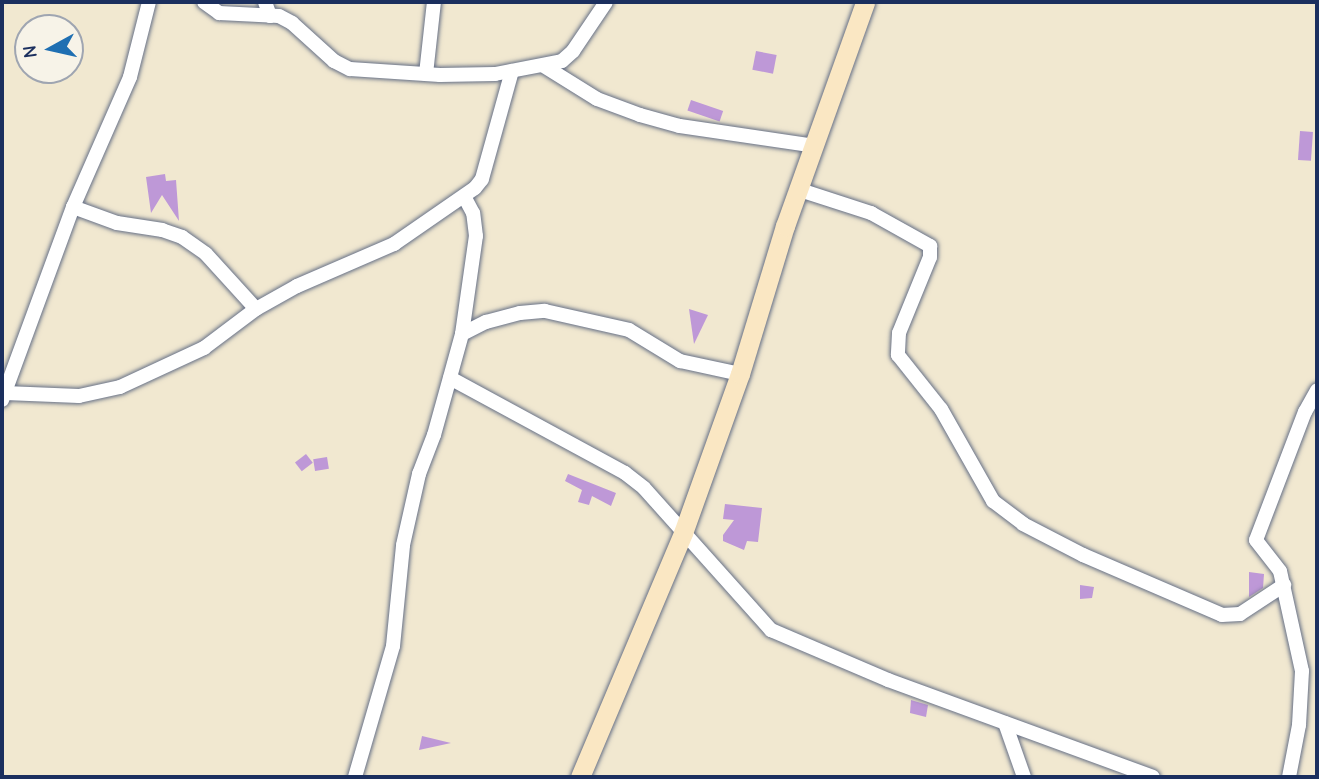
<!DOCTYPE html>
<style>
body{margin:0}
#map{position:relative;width:1319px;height:779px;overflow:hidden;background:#f1e8d0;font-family:"Comic Neue",sans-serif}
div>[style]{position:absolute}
.building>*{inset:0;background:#be98d7;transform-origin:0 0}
.roads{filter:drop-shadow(0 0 2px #667086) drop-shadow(0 0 2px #667086)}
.street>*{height:14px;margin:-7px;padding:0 7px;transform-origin:7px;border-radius:7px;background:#fff}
.secondary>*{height:19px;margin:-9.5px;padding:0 9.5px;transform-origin:9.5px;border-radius:9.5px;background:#fae7c3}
span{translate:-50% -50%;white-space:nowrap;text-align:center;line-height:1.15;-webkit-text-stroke:5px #f7f3e8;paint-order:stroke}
.frame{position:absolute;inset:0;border:4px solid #1b2f5e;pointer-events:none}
.north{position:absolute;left:14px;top:14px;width:70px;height:70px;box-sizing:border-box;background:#f7f3e8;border:2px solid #9fa5b1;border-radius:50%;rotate:262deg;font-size:19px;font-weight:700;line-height:28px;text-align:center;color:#1b2f5e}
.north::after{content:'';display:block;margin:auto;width:24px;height:32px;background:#1f6fb2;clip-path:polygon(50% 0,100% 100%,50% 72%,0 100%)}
</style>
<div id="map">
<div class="building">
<div style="left:756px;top:51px;width:21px;height:19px;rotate:11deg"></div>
<div style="left:691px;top:100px;width:34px;height:11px;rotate:19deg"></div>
<div style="left:1300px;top:131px;width:13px;height:29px;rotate:4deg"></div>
<div style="clip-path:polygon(165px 174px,166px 181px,176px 180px,179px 221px,162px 195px,151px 213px,146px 177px)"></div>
<div style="clip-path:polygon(689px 309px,708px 315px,694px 344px)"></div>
<div style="left:306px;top:454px;width:11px;height:14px;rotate:52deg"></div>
<div style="left:327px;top:457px;width:12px;height:14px;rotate:81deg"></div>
<div style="clip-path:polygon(568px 474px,616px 493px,611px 506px,592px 496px,589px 505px,578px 502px,582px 490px,565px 481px)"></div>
<div style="clip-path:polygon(725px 504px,762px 508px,758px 542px,747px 541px,744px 550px,723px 541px,723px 535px,734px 520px,723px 519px)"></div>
<div style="clip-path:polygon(1249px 572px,1264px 574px,1263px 588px,1249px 597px)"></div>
<div style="clip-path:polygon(1080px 585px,1094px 587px,1092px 598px,1080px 599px)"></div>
<div style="clip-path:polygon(911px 700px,928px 705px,926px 717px,910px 713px)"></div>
<div style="clip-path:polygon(422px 736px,451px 743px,419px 750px)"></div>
</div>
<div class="roads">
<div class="street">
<div style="left:204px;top:2px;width:19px;rotate:36deg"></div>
<div style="left:219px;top:13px;width:60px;rotate:2.9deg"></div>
<div style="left:279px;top:16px;width:15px;rotate:28deg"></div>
<div style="left:292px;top:23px;width:57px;rotate:42.1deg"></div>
<div style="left:334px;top:61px;width:18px;rotate:27deg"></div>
<div style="left:350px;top:69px;width:90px;rotate:3.8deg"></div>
<div style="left:440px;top:75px;width:55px;rotate:-1deg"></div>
<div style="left:495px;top:74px;width:68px;rotate:-11deg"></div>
<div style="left:562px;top:61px;width:15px;rotate:-42deg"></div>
<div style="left:573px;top:51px;width:59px;rotate:-56deg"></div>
<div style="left:265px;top:2px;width:15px;rotate:70deg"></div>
<div style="left:544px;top:66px;width:62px;rotate:31.9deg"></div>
<div style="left:597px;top:99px;width:46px;rotate:20.4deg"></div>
<div style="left:640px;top:115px;width:41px;rotate:15.4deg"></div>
<div style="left:680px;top:126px;width:136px;rotate:8.4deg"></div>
<div style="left:426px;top:74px;width:72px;rotate:-83.7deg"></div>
<div style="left:800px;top:190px;width:75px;rotate:17.9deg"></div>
<div style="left:871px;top:213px;width:68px;rotate:29.2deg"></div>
<div style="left:930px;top:246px;width:11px;rotate:90deg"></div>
<div style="left:930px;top:257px;width:82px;rotate:112.2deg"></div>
<div style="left:899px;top:333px;width:22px;rotate:93deg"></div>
<div style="left:898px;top:355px;width:69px;rotate:51.5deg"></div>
<div style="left:941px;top:409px;width:106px;rotate:60.5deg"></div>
<div style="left:993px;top:501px;width:38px;rotate:37deg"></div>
<div style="left:1023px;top:524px;width:68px;rotate:27.3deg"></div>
<div style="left:1083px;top:555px;width:151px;rotate:23.3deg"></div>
<div style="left:1222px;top:615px;width:18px;rotate:-3deg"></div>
<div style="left:1240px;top:614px;width:53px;rotate:-33.4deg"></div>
<div style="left:73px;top:207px;width:47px;rotate:20deg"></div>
<div style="left:117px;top:223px;width:46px;rotate:8.8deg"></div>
<div style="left:162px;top:230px;width:21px;rotate:19deg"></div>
<div style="left:182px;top:237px;width:29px;rotate:35deg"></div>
<div style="left:206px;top:254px;width:74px;rotate:47.7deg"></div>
<div style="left:462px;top:334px;width:27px;rotate:-27deg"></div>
<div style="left:486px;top:322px;width:35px;rotate:-15deg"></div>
<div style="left:520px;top:313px;width:25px;rotate:-5deg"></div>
<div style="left:545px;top:311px;width:86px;rotate:12.7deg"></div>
<div style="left:629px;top:330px;width:60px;rotate:31.3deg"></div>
<div style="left:680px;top:361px;width:61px;rotate:12.2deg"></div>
<div style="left:450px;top:378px;width:199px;rotate:28.5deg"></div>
<div style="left:625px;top:473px;width:24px;rotate:38deg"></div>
<div style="left:644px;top:488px;width:191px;rotate:48.2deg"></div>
<div style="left:771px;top:630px;width:127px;rotate:23.1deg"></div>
<div style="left:888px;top:680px;width:282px;rotate:20.1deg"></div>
<div style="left:5px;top:393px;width:74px;rotate:2.3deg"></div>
<div style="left:79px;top:396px;width:42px;rotate:-12.4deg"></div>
<div style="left:120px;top:387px;width:93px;rotate:-24.9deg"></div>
<div style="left:204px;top:348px;width:65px;rotate:-36.9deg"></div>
<div style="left:256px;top:309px;width:47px;rotate:-29.3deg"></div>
<div style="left:297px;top:286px;width:106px;rotate:-23.4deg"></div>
<div style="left:394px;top:244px;width:98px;rotate:-34.7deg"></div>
<div style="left:475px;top:188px;width:11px;rotate:-52deg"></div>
<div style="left:482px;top:179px;width:112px;rotate:-74.5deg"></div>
<div style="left:2px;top:400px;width:206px;rotate:-69.8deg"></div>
<div style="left:73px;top:207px;width:142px;rotate:-66.3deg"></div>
<div style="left:130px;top:77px;width:77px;rotate:-75.8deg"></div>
<div style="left:1005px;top:723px;width:57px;rotate:70.6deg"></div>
<div style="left:355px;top:777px;width:136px;rotate:-73.8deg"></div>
<div style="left:393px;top:646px;width:101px;rotate:-84.3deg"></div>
<div style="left:403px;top:545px;width:73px;rotate:-77.3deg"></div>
<div style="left:419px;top:474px;width:42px;rotate:-69deg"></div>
<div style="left:434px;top:435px;width:105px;rotate:-74.5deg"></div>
<div style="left:462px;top:334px;width:99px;rotate:-81.9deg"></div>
<div style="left:476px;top:236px;width:23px;rotate:-97deg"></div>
<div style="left:473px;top:213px;width:19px;rotate:-118deg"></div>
<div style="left:1289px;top:777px;width:53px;rotate:-79.1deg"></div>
<div style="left:1299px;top:725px;width:54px;rotate:-86.8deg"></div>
<div style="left:1302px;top:671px;width:102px;rotate:-102.4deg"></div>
<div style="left:1280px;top:571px;width:39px;rotate:-128deg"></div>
<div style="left:1256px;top:540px;width:137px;rotate:-69.1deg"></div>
<div style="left:1305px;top:412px;width:25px;rotate:-61deg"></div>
</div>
<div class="secondary">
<div style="left:580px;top:777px;width:265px;rotate:-67.1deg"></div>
<div style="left:683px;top:533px;width:169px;rotate:-70.3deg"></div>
<div style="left:740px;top:374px;width:155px;rotate:-73.1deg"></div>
<div style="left:785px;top:226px;width:238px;rotate:-70.3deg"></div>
</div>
</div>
<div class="frame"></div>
<div class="north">N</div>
</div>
